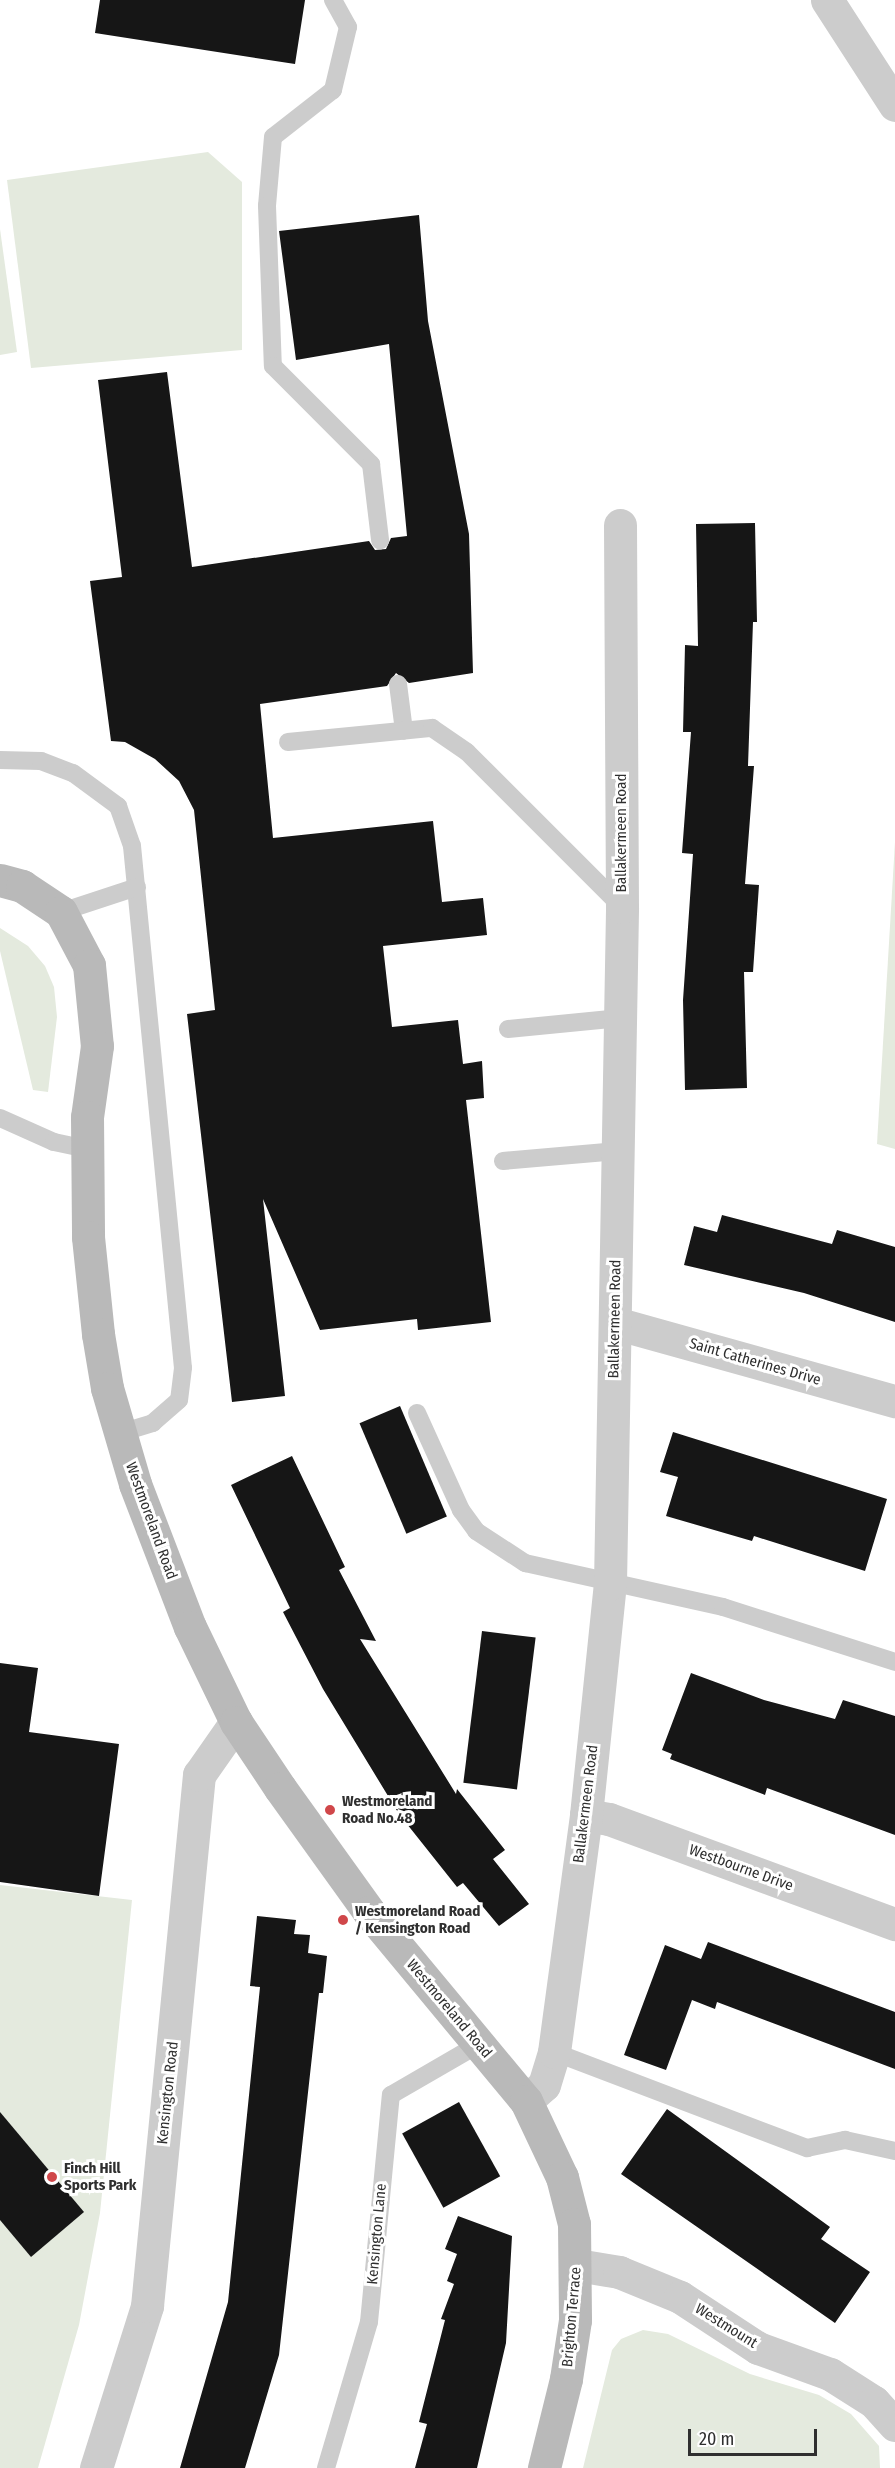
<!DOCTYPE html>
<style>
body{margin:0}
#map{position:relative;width:895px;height:2468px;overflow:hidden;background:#fff;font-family:"Fira Sans Condensed",sans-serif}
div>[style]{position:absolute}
.green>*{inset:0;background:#e4eade}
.building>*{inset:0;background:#161616;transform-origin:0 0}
.lane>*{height:18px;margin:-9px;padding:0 9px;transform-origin:9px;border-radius:9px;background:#ccc}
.street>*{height:33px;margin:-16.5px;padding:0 16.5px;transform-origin:16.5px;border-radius:16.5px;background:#ccc}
.secondary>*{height:33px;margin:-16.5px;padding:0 16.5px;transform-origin:16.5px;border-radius:16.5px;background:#b9b9b9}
.dots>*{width:16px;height:16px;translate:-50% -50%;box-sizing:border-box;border:3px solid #fff;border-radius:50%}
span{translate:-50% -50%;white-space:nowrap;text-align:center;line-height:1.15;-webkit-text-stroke:6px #fff;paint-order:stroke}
.street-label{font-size:15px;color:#2f2f2f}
.poi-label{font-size:15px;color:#2f2f2f;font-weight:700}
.left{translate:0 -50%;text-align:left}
.scale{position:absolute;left:688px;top:2429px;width:129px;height:27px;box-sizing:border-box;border:3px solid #2f2f2f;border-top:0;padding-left:8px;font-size:18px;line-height:21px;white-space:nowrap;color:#2f2f2f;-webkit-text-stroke:4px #fff;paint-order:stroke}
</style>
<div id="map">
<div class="green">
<div style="clip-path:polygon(208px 152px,242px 182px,242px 350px,31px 368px,7px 180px)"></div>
<div style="clip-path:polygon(0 229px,17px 352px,0 355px)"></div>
<div style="clip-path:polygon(895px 842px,895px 1149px,877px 1144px)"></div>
<div style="clip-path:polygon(0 928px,28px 946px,45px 966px,54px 987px,57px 1017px,48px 1092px,33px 1090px,0 951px)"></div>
<div style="clip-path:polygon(0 1885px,132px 1900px,100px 2213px,79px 2325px,38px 2468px,0 2468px)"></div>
<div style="clip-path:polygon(643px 2330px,668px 2334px,750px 2374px,819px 2395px,851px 2414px,879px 2446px,880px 2468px,583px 2468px,612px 2350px,621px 2339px)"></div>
</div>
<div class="building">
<div style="clip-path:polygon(100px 0,305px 0,295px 64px,95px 33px)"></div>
<div style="clip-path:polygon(419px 215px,428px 321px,469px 534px,473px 673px,409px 683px,396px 673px,387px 686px,260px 704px,273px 838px,433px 821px,442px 902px,483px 898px,487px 935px,383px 946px,392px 1027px,458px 1020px,463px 1064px,482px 1061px,484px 1098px,466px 1100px,491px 1322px,418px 1330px,417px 1319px,320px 1330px,263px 1199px,285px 1396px,232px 1402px,187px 1014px,215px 1010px,194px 810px,179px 781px,155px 759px,125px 742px,111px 741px,90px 581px,122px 577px,98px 380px,167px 372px,192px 567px,369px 541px,375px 550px,386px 549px,391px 538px,407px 536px,389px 344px,296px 360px,279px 231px)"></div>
<div style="clip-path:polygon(755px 523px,757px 622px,753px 622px,748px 766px,754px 766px,745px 884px,759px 885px,753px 972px,744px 972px,747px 1088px,685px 1090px,683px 1000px,693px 854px,682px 853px,691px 732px,683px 732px,685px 645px,698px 646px,696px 524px)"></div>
<div style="clip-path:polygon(722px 1215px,832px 1244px,837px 1230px,895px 1247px,895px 1322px,804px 1293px,684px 1265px,694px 1226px,717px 1232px)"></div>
<div style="left:400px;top:1406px;width:120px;height:44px;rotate:67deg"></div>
<div style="clip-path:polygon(673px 1432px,887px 1499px,865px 1571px,754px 1536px,752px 1541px,666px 1516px,678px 1477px,660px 1472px)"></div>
<div style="clip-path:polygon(292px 1456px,345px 1567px,339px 1570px,376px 1641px,360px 1639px,456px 1794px,457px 1789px,505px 1850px,493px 1859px,529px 1904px,499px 1926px,463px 1883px,457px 1887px,399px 1814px,323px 1689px,283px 1612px,290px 1608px,231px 1485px)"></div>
<div style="left:482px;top:1631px;width:54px;height:153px;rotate:7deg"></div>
<div style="clip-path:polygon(0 1663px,38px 1668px,29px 1732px,119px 1744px,99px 1896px,0 1882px)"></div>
<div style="clip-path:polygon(691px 1673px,764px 1700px,835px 1719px,843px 1700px,895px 1716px,895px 1835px,767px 1788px,765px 1795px,670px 1759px,672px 1754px,662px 1750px)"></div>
<div style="clip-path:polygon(257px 1916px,296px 1920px,294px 1934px,310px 1935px,308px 1953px,327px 1956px,323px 1993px,319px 1993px,279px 2355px,245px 2468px,180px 2468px,228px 2302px,260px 1987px,250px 1986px)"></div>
<div style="clip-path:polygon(708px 1942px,895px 2012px,895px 2069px,717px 2002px,715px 2009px,692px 2000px,666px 2070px,624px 2055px,665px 1945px,701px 1959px)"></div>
<div style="left:459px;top:2102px;width:85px;height:65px;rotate:61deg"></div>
<div style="clip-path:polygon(667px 2109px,830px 2227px,821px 2239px,870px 2272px,835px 2323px,621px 2174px)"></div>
<div style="clip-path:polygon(0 2112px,84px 2212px,31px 2257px,0 2220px)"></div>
<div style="clip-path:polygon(458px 2216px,512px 2236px,506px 2343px,477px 2468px,415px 2468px,427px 2424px,419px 2422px,445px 2320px,441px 2319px,454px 2284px,447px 2281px,457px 2254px,445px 2249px)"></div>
</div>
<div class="lane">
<div style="left:333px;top:0;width:31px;rotate:61deg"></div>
<div style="left:348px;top:27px;width:65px;rotate:103.4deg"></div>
<div style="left:333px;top:90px;width:76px;rotate:141.9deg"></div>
<div style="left:273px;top:137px;width:69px;rotate:95deg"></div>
<div style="left:267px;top:206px;width:160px;rotate:87.9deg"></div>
<div style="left:273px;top:366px;width:139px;rotate:45deg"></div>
<div style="left:371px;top:464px;width:77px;rotate:83.2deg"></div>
<div style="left:398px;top:684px;width:47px;rotate:82.7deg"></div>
<div style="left:288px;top:742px;width:145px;rotate:-5.6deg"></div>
<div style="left:432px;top:728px;width:42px;rotate:34.4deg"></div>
<div style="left:467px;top:752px;width:219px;rotate:45deg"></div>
<div style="left:0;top:760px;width:41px;rotate:1.4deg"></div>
<div style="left:41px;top:761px;width:34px;rotate:21deg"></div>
<div style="left:73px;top:773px;width:56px;rotate:36.3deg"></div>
<div style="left:118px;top:806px;width:42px;rotate:70.7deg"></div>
<div style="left:132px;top:846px;width:524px;rotate:84.42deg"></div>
<div style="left:183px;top:1368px;width:32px;rotate:97deg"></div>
<div style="left:179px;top:1400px;width:35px;rotate:139deg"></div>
<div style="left:153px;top:1423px;width:34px;rotate:163deg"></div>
<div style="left:61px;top:912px;width:80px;rotate:-18.2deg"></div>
<div style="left:508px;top:1029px;width:113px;rotate:-5.6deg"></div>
<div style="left:0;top:1118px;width:59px;rotate:24deg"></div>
<div style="left:54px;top:1142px;width:35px;rotate:12deg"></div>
<div style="left:503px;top:1161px;width:115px;rotate:-5deg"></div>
<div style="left:417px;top:1413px;width:107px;rotate:65.6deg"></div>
<div style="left:461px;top:1510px;width:26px;rotate:54deg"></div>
<div style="left:476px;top:1531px;width:59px;rotate:33.1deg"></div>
<div style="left:525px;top:1563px;width:203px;rotate:12.5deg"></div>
<div style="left:723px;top:1607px;width:181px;rotate:17.7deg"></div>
<div style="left:554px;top:2052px;width:271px;rotate:20.8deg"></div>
<div style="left:807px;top:2148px;width:39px;rotate:-12deg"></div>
<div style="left:845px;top:2140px;width:51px;rotate:12.4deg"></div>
<div style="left:326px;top:2468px;width:152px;rotate:-73.6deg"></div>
<div style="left:369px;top:2322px;width:228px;rotate:-84.5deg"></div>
<div style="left:391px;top:2095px;width:102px;rotate:-30.1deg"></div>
</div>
<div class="street">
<div style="left:827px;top:0;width:125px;rotate:57.1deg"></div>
<div style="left:615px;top:1323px;width:291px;rotate:15.6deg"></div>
<div style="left:586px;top:1815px;width:23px;rotate:10deg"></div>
<div style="left:609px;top:1819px;width:305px;rotate:20.2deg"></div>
<div style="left:526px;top:2101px;width:24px;rotate:-42deg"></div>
<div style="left:544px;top:2085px;width:34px;rotate:-73deg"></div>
<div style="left:554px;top:2052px;width:239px;rotate:-82.3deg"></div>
<div style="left:586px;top:1815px;width:232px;rotate:-84.1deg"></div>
<div style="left:610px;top:1584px;width:677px;rotate:-88.98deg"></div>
<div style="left:622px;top:907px;width:382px;rotate:-90.3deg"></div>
<div style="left:577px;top:2265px;width:43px;rotate:9.5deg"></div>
<div style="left:619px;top:2272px;width:66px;rotate:22.3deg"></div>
<div style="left:680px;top:2297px;width:93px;rotate:33.2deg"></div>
<div style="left:758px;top:2348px;width:77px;rotate:19.9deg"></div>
<div style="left:830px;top:2374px;width:52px;rotate:32.5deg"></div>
<div style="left:874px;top:2402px;width:31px;rotate:48deg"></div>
<div style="left:96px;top:2468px;width:170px;rotate:-72.5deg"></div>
<div style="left:147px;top:2306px;width:534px;rotate:-84.41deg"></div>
<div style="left:199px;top:1775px;width:65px;rotate:-55.1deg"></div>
</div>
<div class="secondary">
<div style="left:0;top:880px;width:23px;rotate:15deg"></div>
<div style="left:22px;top:886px;width:47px;rotate:33.7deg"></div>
<div style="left:61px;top:912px;width:60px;rotate:62.2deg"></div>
<div style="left:89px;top:965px;width:81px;rotate:84.4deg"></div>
<div style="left:97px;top:1046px;width:72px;rotate:98deg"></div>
<div style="left:87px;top:1117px;width:120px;rotate:89.5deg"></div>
<div style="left:88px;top:1237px;width:98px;rotate:84.1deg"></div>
<div style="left:98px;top:1334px;width:55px;rotate:80.5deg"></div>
<div style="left:107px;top:1388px;width:100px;rotate:73.7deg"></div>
<div style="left:135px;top:1484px;width:153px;rotate:69deg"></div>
<div style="left:190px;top:1627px;width:106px;rotate:64.2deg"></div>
<div style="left:236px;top:1722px;width:79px;rotate:56.3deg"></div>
<div style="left:280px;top:1788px;width:153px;rotate:54.3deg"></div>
<div style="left:369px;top:1912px;width:246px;rotate:50.3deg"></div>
<div style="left:526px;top:2101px;width:84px;rotate:64.7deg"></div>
<div style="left:562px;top:2177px;width:49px;rotate:75.7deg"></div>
<div style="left:574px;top:2224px;width:96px;rotate:89.4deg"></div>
<div style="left:575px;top:2320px;width:60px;rotate:98.7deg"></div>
<div style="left:566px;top:2379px;width:92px;rotate:103.9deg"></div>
</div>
<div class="dots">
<div style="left:330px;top:1810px;background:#d0474a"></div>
<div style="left:343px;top:1920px;background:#d0474a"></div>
<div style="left:52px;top:2177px;background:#d0474a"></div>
</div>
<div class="street-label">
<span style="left:622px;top:833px;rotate:-90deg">Ballakermeen Road</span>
<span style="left:615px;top:1319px;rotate:-89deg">Ballakermeen Road</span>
<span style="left:755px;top:1362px;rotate:16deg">Saint Catherines Drive</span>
<span style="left:151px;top:1521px;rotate:70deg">Westmoreland Road</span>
<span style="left:586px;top:1804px;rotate:-83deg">Ballakermeen Road</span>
<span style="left:741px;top:1868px;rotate:20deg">Westbourne Drive</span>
<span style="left:449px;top:2009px;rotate:50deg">Westmoreland Road</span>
<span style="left:168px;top:2093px;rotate:-84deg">Kensington Road</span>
<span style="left:377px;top:2234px;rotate:-85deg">Kensington Lane</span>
<span style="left:572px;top:2317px;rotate:-85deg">Brighton Terrace</span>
<span style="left:726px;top:2326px;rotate:32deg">Westmount</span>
</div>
<div class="poi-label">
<span class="left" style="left:342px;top:1810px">Westmoreland<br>Road No.48</span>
<span class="left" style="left:355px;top:1920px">Westmoreland Road<br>/ Kensington Road</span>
<span class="left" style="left:64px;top:2177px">Finch Hill<br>Sports Park</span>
</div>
<div class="scale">20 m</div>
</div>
